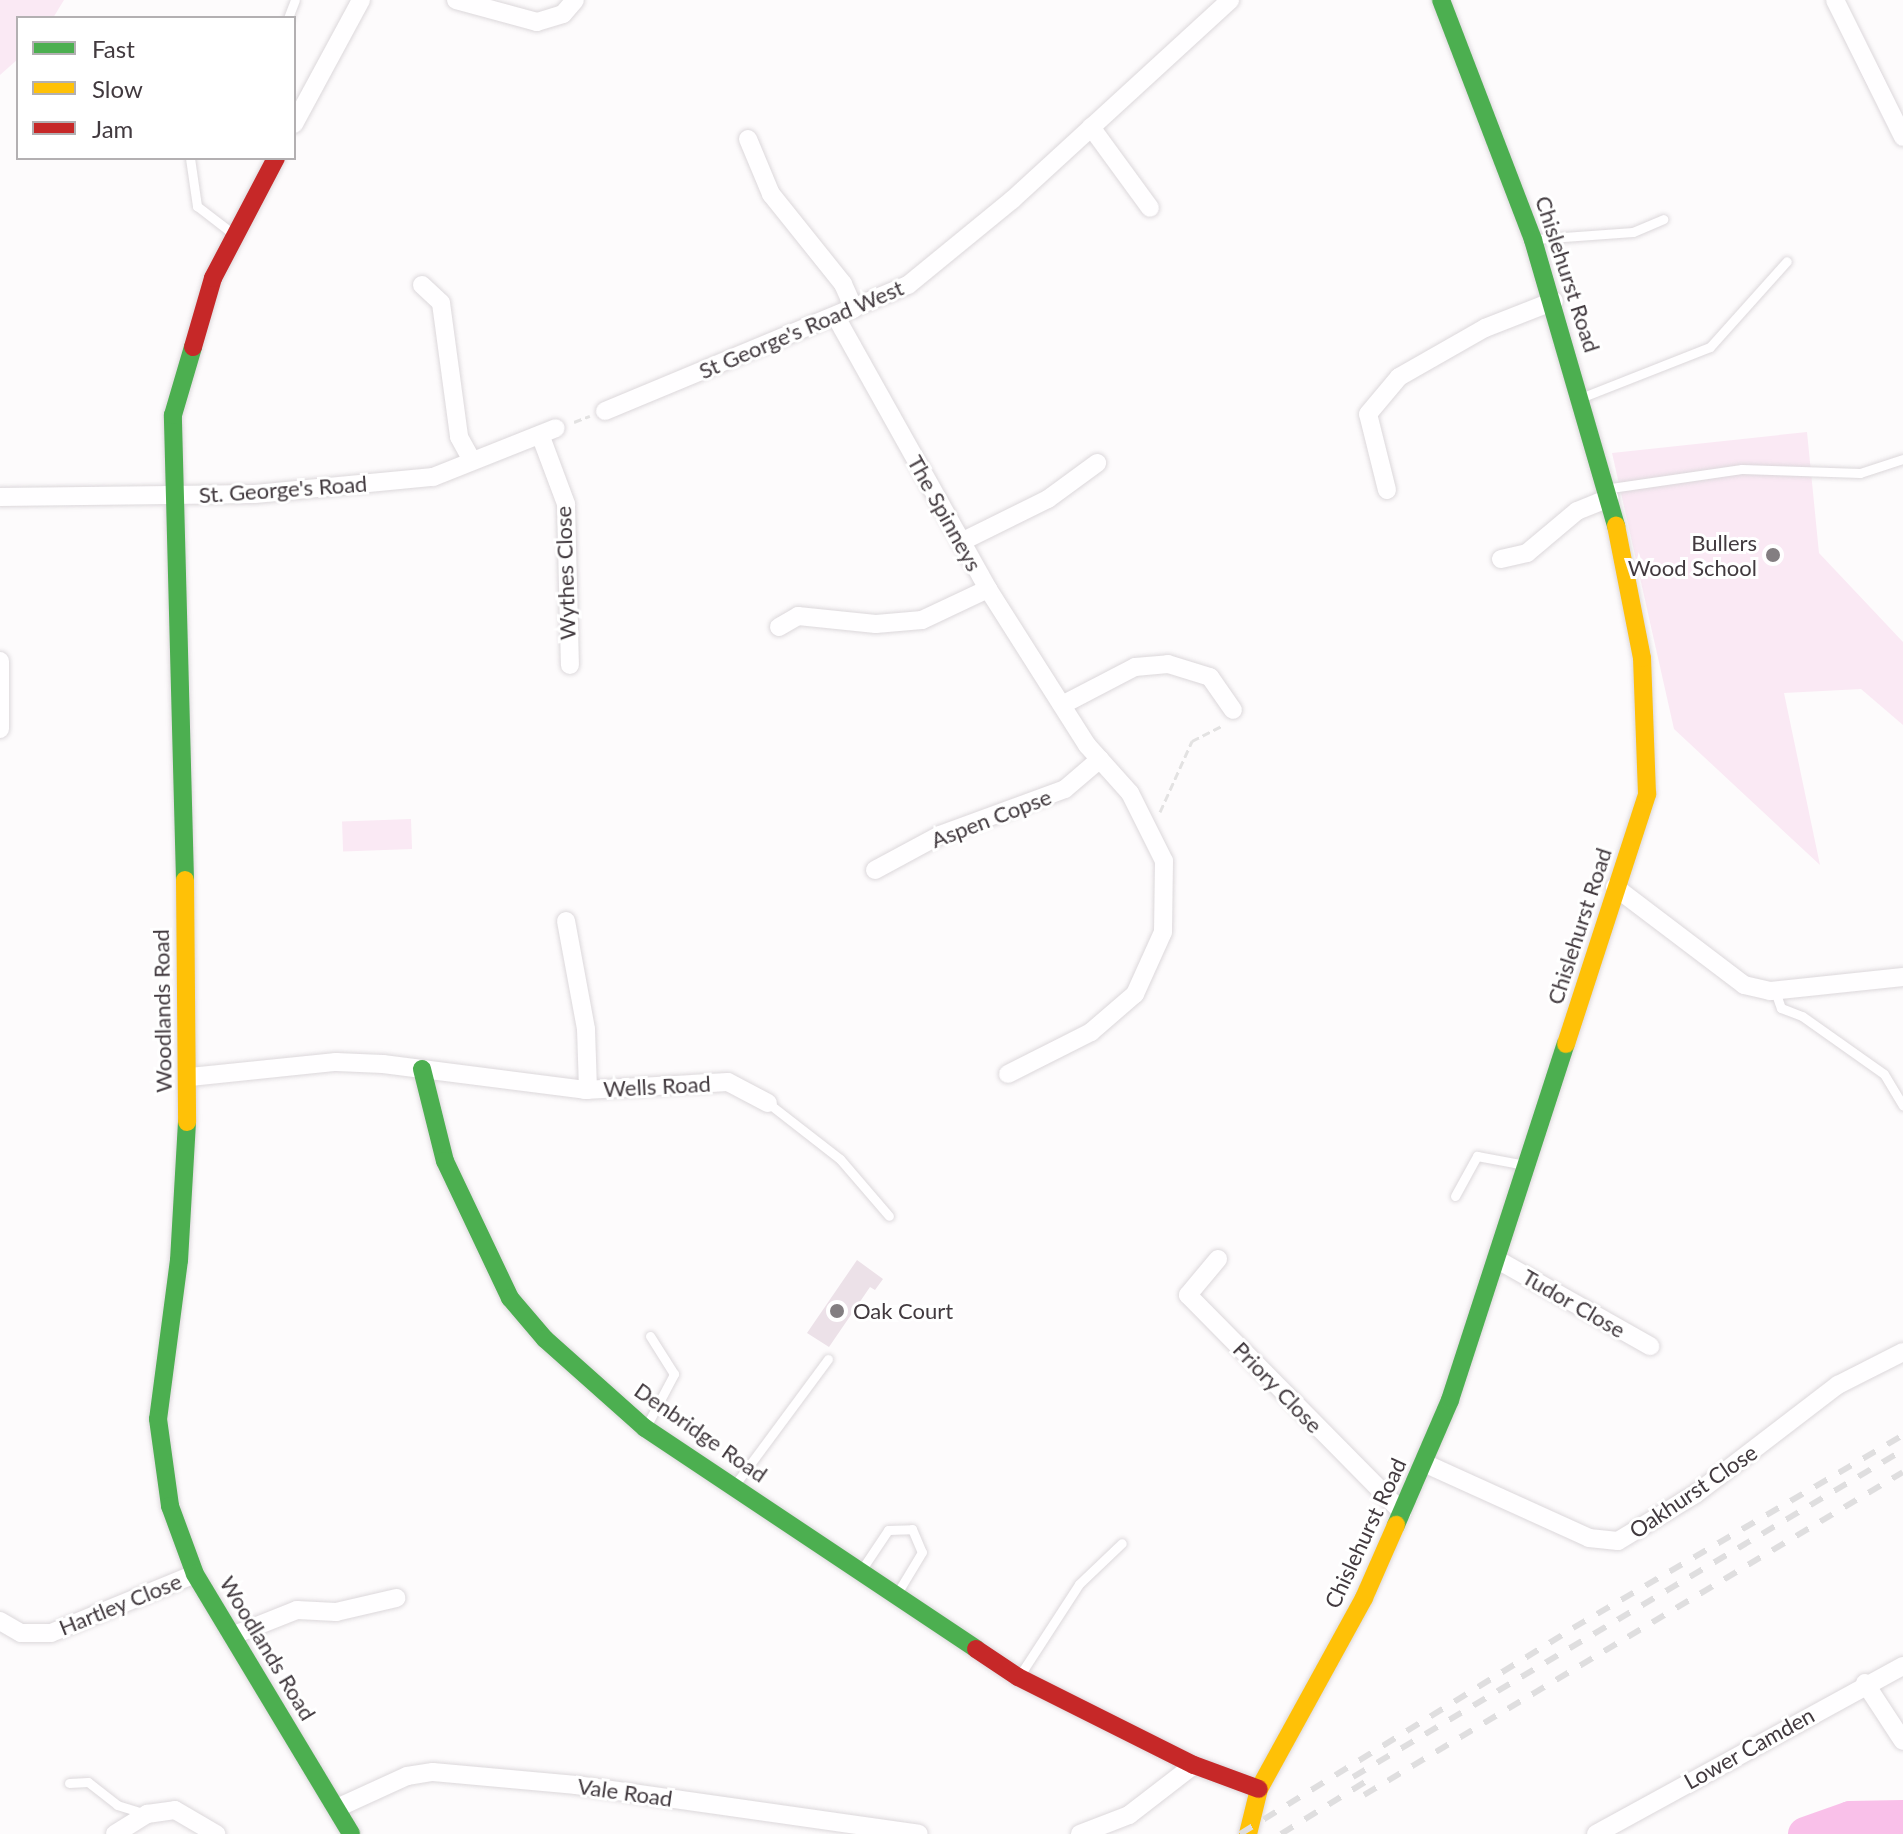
<!DOCTYPE html>
<style>
body{margin:0}
#map{position:relative;width:1903px;height:1834px;overflow:hidden;background:#fdfbfc;font-family:Lato,sans-serif}
div>[style]{position:absolute}
.green>*{inset:0;background:#fae9f4;transform-origin:0 0}
.river>*{height:34px;margin:-17px;padding:0 17px;transform-origin:17px;border-radius:17px;background:#f9c0e9}
.building>*{inset:0;background:#ece1e8}
.path>*{height:3px;margin-top:-1.5px;transform-origin:0;background:repeating-linear-gradient(90deg,#e3e2e2 0 8px,transparent 0 12px)}
.roads{filter:drop-shadow(0 0 2px #dcd8db) drop-shadow(0 0 2px #dcd8db)}
.lane>*{height:9px;margin:-4.5px;padding:0 4.5px;transform-origin:4.5px;border-radius:4.5px;background:#fffeff}
.street>*{height:18px;margin:-9px;padding:0 9px;transform-origin:9px;border-radius:9px;background:#fffeff}
.fast>*{height:18px;margin:-9px;padding:0 9px;transform-origin:9px;border-radius:9px;background:#4caf50}
.slow>*{height:18px;margin:-9px;padding:0 9px;transform-origin:9px;border-radius:9px;background:#ffc107}
.jam>*{height:18px;margin:-9px;padding:0 9px;transform-origin:9px;border-radius:9px;background:#c62828}
.rail>*{height:6px;margin-top:-3px;transform-origin:0;background:repeating-linear-gradient(90deg,#dfdedf 0 14px,transparent 0 28px)}
.dots>*{width:22px;height:22px;translate:-50% -50%;box-sizing:border-box;border:4px solid #fff;border-radius:50%}
span{translate:-50% -50%;white-space:nowrap;text-align:center;line-height:1.15;-webkit-text-stroke:6px #fff;paint-order:stroke}
.street-label{font-size:22px;color:#423a3f}
.poi-label{font-size:22px;color:#423a3f}
.right{translate:-100% -50%;text-align:right}
.left{translate:0 -50%;text-align:left}
.legend{position:absolute;left:16px;top:16px;width:280px;height:144px;box-sizing:border-box;background:#fff;border:2px solid #b3b0b2;margin:0;padding:10px 14px;list-style:none;font-size:24px;color:#423a3f}
.legend li{display:flex;align-items:center;gap:16px;height:40px}
.legend b{width:40px;border:2px solid #b3b0b2}
</style>
<div id="map">
<div class="green">
<div style="clip-path:polygon(0 0,64px 0,53px 18px,18px 18px,18px 59px,0 75px)"></div>
<div style="clip-path:polygon(1807px 432px,1819px 553px,1903px 642px,1903px 725px,1861px 689px,1784px 693px,1820px 865px,1674px 729px,1612px 453px)"></div>
<div style="left:411px;top:819px;width:30px;height:69px;rotate:88deg"></div>
</div>
<div class="river">
<div style="left:1805px;top:1834px;width:48px;rotate:-19.6deg"></div>
<div style="left:1850px;top:1818px;width:53px;rotate:-1.1deg"></div>
</div>
<div class="building">
<div style="clip-path:polygon(857px 1260px,883px 1279px,875px 1290px,870px 1287px,829px 1347px,807px 1333px)"></div>
</div>
<div class="path">
<div style="left:574px;top:422px;width:17px;rotate:-21deg"></div>
<div style="left:1160px;top:812px;width:78px;rotate:-65.7deg"></div>
<div style="left:1192px;top:741px;width:34px;rotate:-27deg"></div>
</div>
<div class="roads">
<div class="lane">
<div style="left:288px;top:18px;width:19px;rotate:-69deg"></div>
<div style="left:190px;top:158px;width:49px;rotate:81.7deg"></div>
<div style="left:197px;top:206px;width:44px;rotate:37.6deg"></div>
<div style="left:1536px;top:239px;width:97px;rotate:-4.1deg"></div>
<div style="left:1633px;top:232px;width:33px;rotate:-23deg"></div>
<div style="left:1583px;top:397px;width:136px;rotate:-21.5deg"></div>
<div style="left:1710px;top:347px;width:115px;rotate:-48.2deg"></div>
<div style="left:1611px;top:488px;width:132px;rotate:-8.3deg"></div>
<div style="left:1742px;top:469px;width:118px;rotate:1.9deg"></div>
<div style="left:1860px;top:473px;width:45px;rotate:-18deg"></div>
<div style="left:1775px;top:991px;width:18px;rotate:71deg"></div>
<div style="left:1781px;top:1008px;width:22px;rotate:21deg"></div>
<div style="left:1802px;top:1016px;width:100px;rotate:35.3deg"></div>
<div style="left:1884px;top:1074px;width:37px;rotate:59deg"></div>
<div style="left:768px;top:1103px;width:91px;rotate:37.9deg"></div>
<div style="left:840px;top:1159px;width:75px;rotate:49.3deg"></div>
<div style="left:1455px;top:1196px;width:46px;rotate:-61.2deg"></div>
<div style="left:1477px;top:1156px;width:49px;rotate:10.6deg"></div>
<div style="left:647px;top:1425px;width:58px;rotate:-62.1deg"></div>
<div style="left:674px;top:1374px;width:45px;rotate:-122.3deg"></div>
<div style="left:734px;top:1486px;width:158px;rotate:-53.5deg"></div>
<div style="left:862px;top:1569px;width:47px;rotate:-56.3deg"></div>
<div style="left:888px;top:1530px;width:24px;rotate:-2deg"></div>
<div style="left:912px;top:1529px;width:25px;rotate:67deg"></div>
<div style="left:922px;top:1552px;width:47px;rotate:121deg"></div>
<div style="left:1020px;top:1675px;width:108px;rotate:-57deg"></div>
<div style="left:1079px;top:1584px;width:59px;rotate:-43.6deg"></div>
<div style="left:69px;top:1783px;width:19px;rotate:-3deg"></div>
<div style="left:88px;top:1782px;width:37px;rotate:38deg"></div>
<div style="left:117px;top:1805px;width:28px;rotate:17deg"></div>
</div>
<div class="street">
<div style="left:456px;top:0;width:84px;rotate:15.2deg"></div>
<div style="left:537px;top:22px;width:27px;rotate:-17deg"></div>
<div style="left:563px;top:14px;width:18px;rotate:-49deg"></div>
<div style="left:1835px;top:0;width:153px;rotate:63.6deg"></div>
<div style="left:294px;top:124px;width:141px;rotate:-61.6deg"></div>
<div style="left:1091px;top:127px;width:100px;rotate:53.9deg"></div>
<div style="left:748px;top:139px;width:60px;rotate:67.3deg"></div>
<div style="left:771px;top:194px;width:115px;rotate:51.3deg"></div>
<div style="left:843px;top:284px;width:27px;rotate:66deg"></div>
<div style="left:422px;top:285px;width:26px;rotate:43deg"></div>
<div style="left:441px;top:303px;width:135px;rotate:82.3deg"></div>
<div style="left:459px;top:437px;width:25px;rotate:61deg"></div>
<div style="left:836px;top:317px;width:312px;rotate:60.8deg"></div>
<div style="left:988px;top:589px;width:185px;rotate:57.6deg"></div>
<div style="left:1087px;top:745px;width:64px;rotate:48.1deg"></div>
<div style="left:1130px;top:793px;width:76px;rotate:63.4deg"></div>
<div style="left:1164px;top:861px;width:71px;rotate:90.8deg"></div>
<div style="left:1163px;top:932px;width:68px;rotate:114.3deg"></div>
<div style="left:1135px;top:994px;width:58px;rotate:139.2deg"></div>
<div style="left:1091px;top:1032px;width:93px;rotate:153.2deg"></div>
<div style="left:605px;top:411px;width:328px;rotate:-22.6deg"></div>
<div style="left:908px;top:285px;width:134px;rotate:-39.3deg"></div>
<div style="left:1012px;top:200px;width:296px;rotate:-42.5deg"></div>
<div style="left:541px;top:437px;width:72px;rotate:69.5deg"></div>
<div style="left:566px;top:504px;width:161px;rotate:88.6deg"></div>
<div style="left:1387px;top:490px;width:78px;rotate:-104deg"></div>
<div style="left:1368px;top:414px;width:48px;rotate:-50deg"></div>
<div style="left:1399px;top:377px;width:99px;rotate:-29.7deg"></div>
<div style="left:1485px;top:328px;width:74px;rotate:-21.4deg"></div>
<div style="left:0;top:497px;width:255px;rotate:-0.7deg"></div>
<div style="left:255px;top:494px;width:179px;rotate:-5.5deg"></div>
<div style="left:433px;top:477px;width:132px;rotate:-21.7deg"></div>
<div style="left:961px;top:542px;width:97px;rotate:-26.3deg"></div>
<div style="left:1048px;top:499px;width:61px;rotate:-36.3deg"></div>
<div style="left:1501px;top:559px;width:27px;rotate:-13deg"></div>
<div style="left:1527px;top:553px;width:65px;rotate:-40deg"></div>
<div style="left:1577px;top:511px;width:35px;rotate:-22deg"></div>
<div style="left:779px;top:627px;width:22px;rotate:-30deg"></div>
<div style="left:798px;top:616px;width:78px;rotate:5.9deg"></div>
<div style="left:876px;top:624px;width:46px;rotate:-5deg"></div>
<div style="left:922px;top:620px;width:73px;rotate:-25.2deg"></div>
<div style="left:0;top:661px;width:68px;rotate:90deg"></div>
<div style="left:1062px;top:705px;width:82px;rotate:-27.5deg"></div>
<div style="left:1135px;top:667px;width:33px;rotate:-5deg"></div>
<div style="left:1168px;top:664px;width:44px;rotate:17.2deg"></div>
<div style="left:1210px;top:677px;width:40px;rotate:55.1deg"></div>
<div style="left:875px;top:870px;width:74px;rotate:-28.3deg"></div>
<div style="left:940px;top:835px;width:133px;rotate:-20.2deg"></div>
<div style="left:1065px;top:789px;width:46px;rotate:-40.6deg"></div>
<div style="left:1615px;top:887px;width:162px;rotate:37.2deg"></div>
<div style="left:1744px;top:985px;width:27px;rotate:13deg"></div>
<div style="left:1770px;top:991px;width:134px;rotate:-6deg"></div>
<div style="left:566px;top:921px;width:110px;rotate:79.5deg"></div>
<div style="left:586px;top:1029px;width:61px;rotate:88.1deg"></div>
<div style="left:190px;top:1077px;width:147px;rotate:-5.9deg"></div>
<div style="left:336px;top:1062px;width:47px;rotate:2.4deg"></div>
<div style="left:383px;top:1064px;width:204px;rotate:7.3deg"></div>
<div style="left:585px;top:1090px;width:143px;rotate:-3.2deg"></div>
<div style="left:728px;top:1082px;width:45px;rotate:27.7deg"></div>
<div style="left:1218px;top:1259px;width:47px;rotate:129.8deg"></div>
<div style="left:1188px;top:1295px;width:305px;rotate:45.4deg"></div>
<div style="left:1498px;top:1260px;width:175px;rotate:29.5deg"></div>
<div style="left:1424px;top:1463px;width:181px;rotate:24.4deg"></div>
<div style="left:1589px;top:1538px;width:29px;rotate:6deg"></div>
<div style="left:1618px;top:1541px;width:92px;rotate:-31.3deg"></div>
<div style="left:1697px;top:1493px;width:178px;rotate:-37.5deg"></div>
<div style="left:1838px;top:1385px;width:73px;rotate:-26.9deg"></div>
<div style="left:0;top:1621px;width:24px;rotate:30deg"></div>
<div style="left:21px;top:1633px;width:30px"></div>
<div style="left:51px;top:1633px;width:156px;rotate:-22.3deg"></div>
<div style="left:234px;top:1635px;width:68px;rotate:-21.6deg"></div>
<div style="left:297px;top:1610px;width:39px;rotate:3deg"></div>
<div style="left:336px;top:1612px;width:62px;rotate:-13.1deg"></div>
<div style="left:1865px;top:1683px;width:69px;rotate:56.8deg"></div>
<div style="left:337px;top:1808px;width:77px;rotate:-24.6deg"></div>
<div style="left:407px;top:1776px;width:26px;rotate:-9deg"></div>
<div style="left:433px;top:1772px;width:144px;rotate:5.2deg"></div>
<div style="left:576px;top:1785px;width:346px;rotate:8.1deg"></div>
<div style="left:115px;top:1834px;width:38px;rotate:-32deg"></div>
<div style="left:147px;top:1814px;width:28px;rotate:-8deg"></div>
<div style="left:175px;top:1810px;width:48px;rotate:30.3deg"></div>
<div style="left:1080px;top:1834px;width:53px;rotate:-21.2deg"></div>
<div style="left:1129px;top:1815px;width:82px;rotate:-37.6deg"></div>
<div style="left:1596px;top:1834px;width:350px;rotate:-28.7deg"></div>
</div>
<div class="fast">
<div style="left:1441px;top:0;width:257px;rotate:69deg"></div>
<div style="left:1533px;top:240px;width:298px;rotate:73.8deg"></div>
<div style="left:185px;top:880px;width:465px;rotate:-91.5deg"></div>
<div style="left:173px;top:415px;width:71px;rotate:-73.6deg"></div>
<div style="left:422px;top:1069px;width:95px;rotate:76deg"></div>
<div style="left:445px;top:1161px;width:152px;rotate:64.6deg"></div>
<div style="left:510px;top:1298px;width:54px;rotate:49.5deg"></div>
<div style="left:545px;top:1339px;width:134px;rotate:41.7deg"></div>
<div style="left:645px;top:1428px;width:398px;rotate:33.7deg"></div>
<div style="left:187px;top:1122px;width:138px;rotate:93.3deg"></div>
<div style="left:179px;top:1260px;width:160px;rotate:97.5deg"></div>
<div style="left:158px;top:1419px;width:88px;rotate:82.1deg"></div>
<div style="left:170px;top:1506px;width:72px;rotate:69.8deg"></div>
<div style="left:195px;top:1574px;width:303px;rotate:59deg"></div>
<div style="left:1396px;top:1525px;width:136px;rotate:-66.6deg"></div>
<div style="left:1450px;top:1400px;width:374px;rotate:-72deg"></div>
</div>
<div class="slow">
<div style="left:185px;top:880px;width:242px;rotate:89.5deg"></div>
<div style="left:1566px;top:1044px;width:263px;rotate:-72deg"></div>
<div style="left:1647px;top:794px;width:136px;rotate:-92.1deg"></div>
<div style="left:1642px;top:658px;width:135px;rotate:-101.1deg"></div>
<div style="left:1248px;top:1834px;width:46px;rotate:-76.3deg"></div>
<div style="left:1259px;top:1789px;width:218px;rotate:-61.2deg"></div>
<div style="left:1364px;top:1598px;width:80px;rotate:-66.3deg"></div>
</div>
<div class="jam">
<div style="left:193px;top:347px;width:72px;rotate:-73.8deg"></div>
<div style="left:213px;top:278px;width:136px;rotate:-62.3deg"></div>
<div style="left:976px;top:1649px;width:50px;rotate:33.7deg"></div>
<div style="left:1018px;top:1677px;width:197px;rotate:26.6deg"></div>
<div style="left:1194px;top:1765px;width:69px;rotate:20.3deg"></div>
</div>
</div>
<div class="rail">
<div style="left:1353px;top:1777px;width:640px;rotate:-30.73deg"></div>
<div style="left:1364px;top:1795px;width:628px;rotate:-30.93deg"></div>
<div style="left:1240px;top:1834px;width:392px;rotate:-31.7deg"></div>
<div style="left:1573px;top:1628px;width:382px;rotate:-30.3deg"></div>
<div style="left:1281px;top:1834px;width:108px;rotate:-31.8deg"></div>
</div>
<div class="dots">
<div style="left:1773px;top:555px;background:#837e81"></div>
<div style="left:837px;top:1311px;background:#837e81"></div>
</div>
<div class="street-label">
<span style="left:1568px;top:274px;rotate:72deg">Chislehurst Road</span>
<span style="left:801px;top:329px;rotate:-23deg">St George's Road West</span>
<span style="left:283px;top:489px;rotate:-4deg">St. George's Road</span>
<span style="left:945px;top:513px;rotate:61deg">The Spinneys</span>
<span style="left:565px;top:573px;rotate:-92deg">Wythes Close</span>
<span style="left:991px;top:818px;rotate:-21deg">Aspen Copse</span>
<span style="left:1579px;top:926px;rotate:-72deg">Chislehurst Road</span>
<span style="left:162px;top:1011px;rotate:-91deg">Woodlands Road</span>
<span style="left:657px;top:1086px;rotate:-3deg">Wells Road</span>
<span style="left:1574px;top:1303px;rotate:30deg">Tudor Close</span>
<span style="left:1278px;top:1387px;rotate:46deg">Priory Close</span>
<span style="left:701px;top:1432px;rotate:35deg">Denbridge Road</span>
<span style="left:1693px;top:1491px;rotate:-34deg">Oakhurst Close</span>
<span style="left:1365px;top:1533px;rotate:-65deg">Chislehurst Road</span>
<span style="left:120px;top:1604px;rotate:-22deg">Hartley Close</span>
<span style="left:268px;top:1648px;rotate:59deg">Woodlands Road</span>
<span style="left:1749px;top:1748px;rotate:-29deg">Lower Camden</span>
<span style="left:625px;top:1792px;rotate:8deg">Vale Road</span>
</div>
<div class="poi-label">
<span class="right" style="left:1757px;top:555px">Bullers<br>Wood School</span>
<span class="left" style="left:853px;top:1311px">Oak Court</span>
</div>
<ul class="legend">
<li><b style="height:10px;background:#4caf50"></b>Fast</li>
<li><b style="height:10px;background:#ffc107"></b>Slow</li>
<li><b style="height:10px;background:#c62828"></b>Jam</li>
</ul>
</div>
